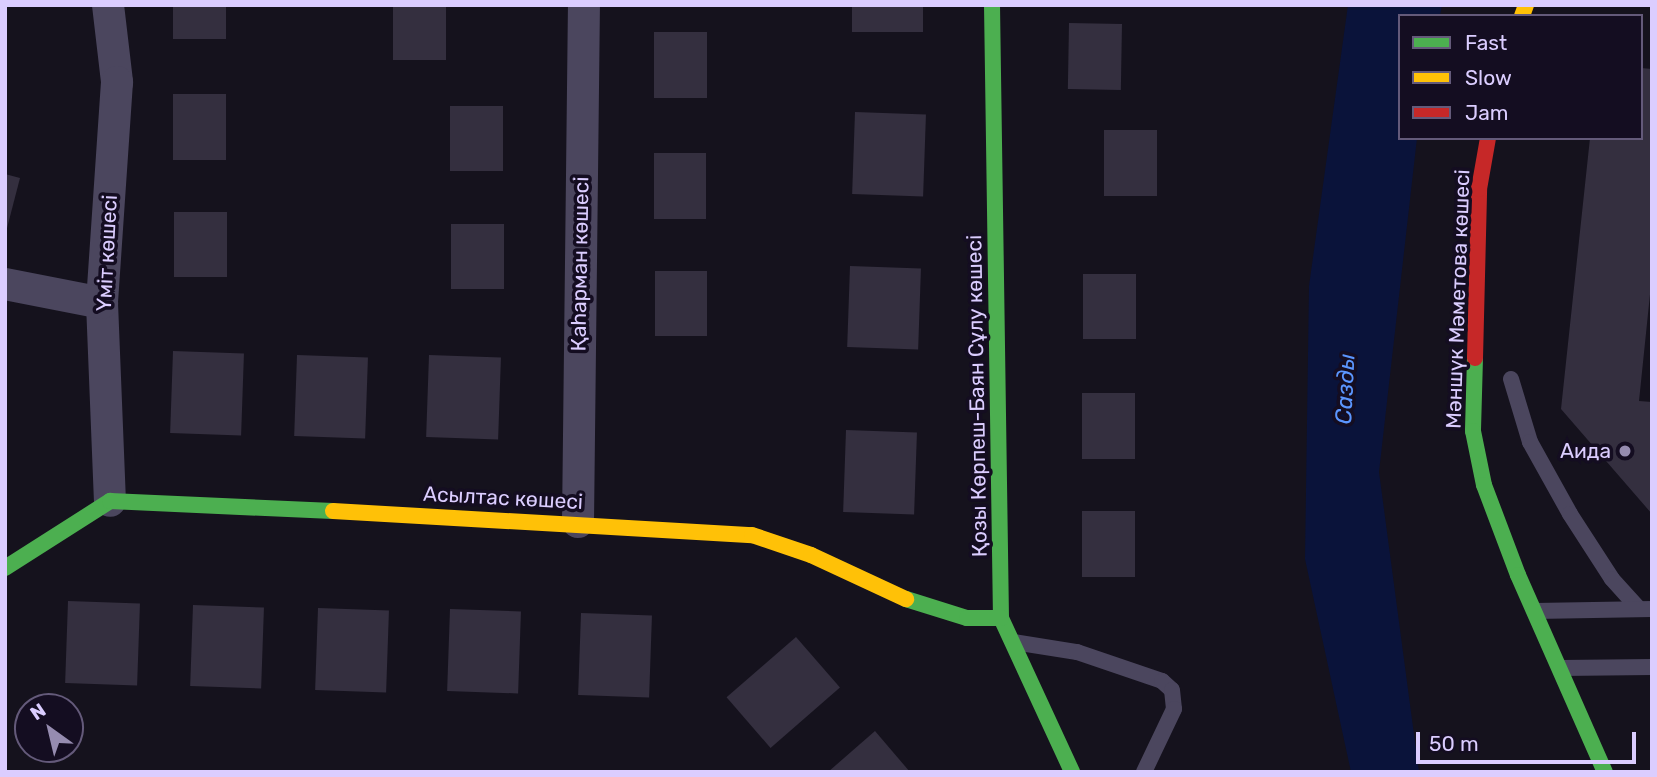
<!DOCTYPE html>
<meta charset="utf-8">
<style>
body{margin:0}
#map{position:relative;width:1657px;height:777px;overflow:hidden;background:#15121d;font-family:Rubik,sans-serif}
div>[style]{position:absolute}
.water>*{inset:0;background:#0a133a}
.building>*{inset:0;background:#342f3f;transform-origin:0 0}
.lane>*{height:16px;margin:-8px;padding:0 8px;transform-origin:8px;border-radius:8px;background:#4b465e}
.street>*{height:32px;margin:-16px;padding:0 16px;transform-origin:16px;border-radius:16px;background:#4b465e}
.fast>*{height:16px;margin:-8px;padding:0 8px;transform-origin:8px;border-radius:8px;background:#4caf50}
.slow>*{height:16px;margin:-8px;padding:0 8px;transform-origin:8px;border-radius:8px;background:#ffc107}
.jam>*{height:16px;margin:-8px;padding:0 8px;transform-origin:8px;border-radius:8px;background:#c62828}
.dots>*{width:19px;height:19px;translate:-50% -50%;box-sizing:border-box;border:4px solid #140d21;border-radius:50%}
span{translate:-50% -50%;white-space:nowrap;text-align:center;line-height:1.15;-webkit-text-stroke:7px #140d21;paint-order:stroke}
.street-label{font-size:21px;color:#dbcdff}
.poi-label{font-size:21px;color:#dbcdff}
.right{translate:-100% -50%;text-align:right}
.water-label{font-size:23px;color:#5b96ff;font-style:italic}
.frame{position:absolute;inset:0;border:7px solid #dbcdff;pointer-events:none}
.legend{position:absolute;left:1398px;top:14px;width:245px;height:126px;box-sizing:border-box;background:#140d21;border:2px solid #645a7a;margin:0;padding:9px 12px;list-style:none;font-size:21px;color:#dbcdff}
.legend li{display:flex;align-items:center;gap:14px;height:35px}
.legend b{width:35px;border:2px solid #645a7a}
.north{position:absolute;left:14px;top:693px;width:70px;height:70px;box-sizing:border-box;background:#140d21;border:2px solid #645a7a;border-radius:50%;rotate:326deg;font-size:19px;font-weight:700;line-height:28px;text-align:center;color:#dbcdff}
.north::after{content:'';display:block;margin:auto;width:24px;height:32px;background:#968cb0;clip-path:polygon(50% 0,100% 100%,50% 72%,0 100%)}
.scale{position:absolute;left:1416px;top:732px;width:220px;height:32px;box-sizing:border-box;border:4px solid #dbcdff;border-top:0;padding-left:9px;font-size:21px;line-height:24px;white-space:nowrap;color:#dbcdff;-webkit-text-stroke:5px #140d21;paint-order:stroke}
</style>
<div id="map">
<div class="water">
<div style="clip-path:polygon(1348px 5px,1442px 5px,1440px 16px,1400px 16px,1400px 138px,1417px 138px,1379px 472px,1419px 772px,1351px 772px,1305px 559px,1309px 286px)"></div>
</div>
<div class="building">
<div style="left:173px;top:5px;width:53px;height:34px"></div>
<div style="left:393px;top:5px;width:53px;height:55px"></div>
<div style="left:852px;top:5px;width:71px;height:27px"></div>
<div style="left:1069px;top:23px;width:53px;height:66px;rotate:1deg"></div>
<div style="left:654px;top:32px;width:53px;height:66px"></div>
<div style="clip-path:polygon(1641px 68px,1652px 69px,1652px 275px,1639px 401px,1652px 402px,1652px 514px,1561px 409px,1590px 138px,1641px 138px)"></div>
<div style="left:173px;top:94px;width:53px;height:66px"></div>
<div style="left:450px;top:106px;width:53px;height:65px"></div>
<div style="left:855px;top:112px;width:71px;height:82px;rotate:2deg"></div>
<div style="left:1104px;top:130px;width:53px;height:66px"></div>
<div style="left:654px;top:153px;width:52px;height:66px"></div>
<div style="clip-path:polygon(5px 174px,20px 178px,6px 232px,5px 231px)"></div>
<div style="left:174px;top:212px;width:53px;height:65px"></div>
<div style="left:451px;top:224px;width:53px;height:65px"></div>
<div style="left:850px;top:266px;width:71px;height:81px;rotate:2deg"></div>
<div style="left:655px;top:271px;width:52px;height:65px"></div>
<div style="left:1083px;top:274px;width:53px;height:65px"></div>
<div style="left:173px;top:351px;width:71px;height:82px;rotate:2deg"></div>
<div style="left:297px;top:355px;width:71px;height:81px;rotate:2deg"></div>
<div style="left:429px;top:355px;width:72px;height:82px;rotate:2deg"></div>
<div style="left:1082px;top:393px;width:53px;height:66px"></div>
<div style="left:846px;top:430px;width:71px;height:82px;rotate:2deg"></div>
<div style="left:1082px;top:511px;width:53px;height:66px"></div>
<div style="left:68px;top:601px;width:72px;height:82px;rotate:2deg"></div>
<div style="left:193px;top:605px;width:71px;height:81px;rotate:2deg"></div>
<div style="left:318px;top:608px;width:71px;height:82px;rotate:2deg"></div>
<div style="left:450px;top:609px;width:71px;height:82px;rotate:2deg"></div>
<div style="left:581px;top:613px;width:71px;height:82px;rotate:2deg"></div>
<div style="left:796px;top:637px;width:67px;height:92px;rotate:49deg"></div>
<div style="clip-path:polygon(875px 731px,910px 772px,828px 772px)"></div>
</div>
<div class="lane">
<div style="left:1511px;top:379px;width:66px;rotate:73.2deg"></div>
<div style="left:1530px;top:442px;width:82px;rotate:60.9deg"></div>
<div style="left:1570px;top:514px;width:77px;rotate:57.1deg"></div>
<div style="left:1612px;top:579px;width:40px;rotate:48deg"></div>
<div style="left:1535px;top:611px;width:117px;rotate:-1deg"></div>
<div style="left:1013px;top:642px;width:65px;rotate:8.9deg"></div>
<div style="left:1077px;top:652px;width:90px;rotate:18.8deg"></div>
<div style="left:1162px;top:681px;width:13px;rotate:42deg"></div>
<div style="left:1172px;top:690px;width:19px;rotate:84deg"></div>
<div style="left:1174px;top:709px;width:70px;rotate:115.5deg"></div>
<div style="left:1561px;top:668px;width:91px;rotate:-0.6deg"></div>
</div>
<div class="street">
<div style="left:108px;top:5px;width:78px;rotate:83.3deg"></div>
<div style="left:117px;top:82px;width:222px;rotate:93.9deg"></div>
<div style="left:102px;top:303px;width:198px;rotate:87.7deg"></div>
<div style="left:5px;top:284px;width:99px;rotate:11.1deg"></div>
<div style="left:578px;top:522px;width:517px;rotate:-89.34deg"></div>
</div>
<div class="fast">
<div style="left:992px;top:5px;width:613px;rotate:89.16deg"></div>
<div style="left:1001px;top:618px;width:170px;rotate:65.2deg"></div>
<div style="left:1475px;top:358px;width:73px;rotate:91.6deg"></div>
<div style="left:1473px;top:431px;width:55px;rotate:78.5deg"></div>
<div style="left:1484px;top:485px;width:96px;rotate:69.3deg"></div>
<div style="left:1518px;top:575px;width:215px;rotate:66.2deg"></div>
<div style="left:5px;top:568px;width:125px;rotate:-32.5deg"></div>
<div style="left:110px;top:501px;width:223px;rotate:2.6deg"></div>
<div style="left:906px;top:599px;width:64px;rotate:17.3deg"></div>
<div style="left:967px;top:618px;width:34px"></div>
</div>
<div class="slow">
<div style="left:1522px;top:16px;width:12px;rotate:-70deg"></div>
<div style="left:333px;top:511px;width:420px;rotate:3.3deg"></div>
<div style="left:752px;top:535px;width:62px;rotate:18.7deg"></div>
<div style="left:811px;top:555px;width:105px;rotate:24.9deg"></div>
</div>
<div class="jam">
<div style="left:1475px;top:358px;width:169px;rotate:-88.6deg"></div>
<div style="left:1479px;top:189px;width:52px;rotate:-80deg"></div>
</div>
<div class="dots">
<div style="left:1625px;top:451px;background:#968cb0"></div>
</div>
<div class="street-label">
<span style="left:107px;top:253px;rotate:-87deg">Үміт көшесі</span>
<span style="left:580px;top:264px;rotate:-89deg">Қаһарман көшесі</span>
<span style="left:1458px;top:299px;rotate:-88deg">Мәншүк Мәметова көшесі</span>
<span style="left:977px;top:396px;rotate:-91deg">Қозы Көрпеш-Баян Сұлу көшесі</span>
<span style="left:503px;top:498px;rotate:3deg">Асылтас көшесі</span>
</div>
<div class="poi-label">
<span class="right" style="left:1611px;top:451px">Аида</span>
</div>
<div class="water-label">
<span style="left:1345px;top:389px;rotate:-87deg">Сазды</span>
</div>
<div class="frame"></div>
<ul class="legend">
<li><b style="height:9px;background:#4caf50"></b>Fast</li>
<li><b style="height:9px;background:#ffc107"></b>Slow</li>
<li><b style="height:9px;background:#c62828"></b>Jam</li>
</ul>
<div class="north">N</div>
<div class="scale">50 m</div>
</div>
